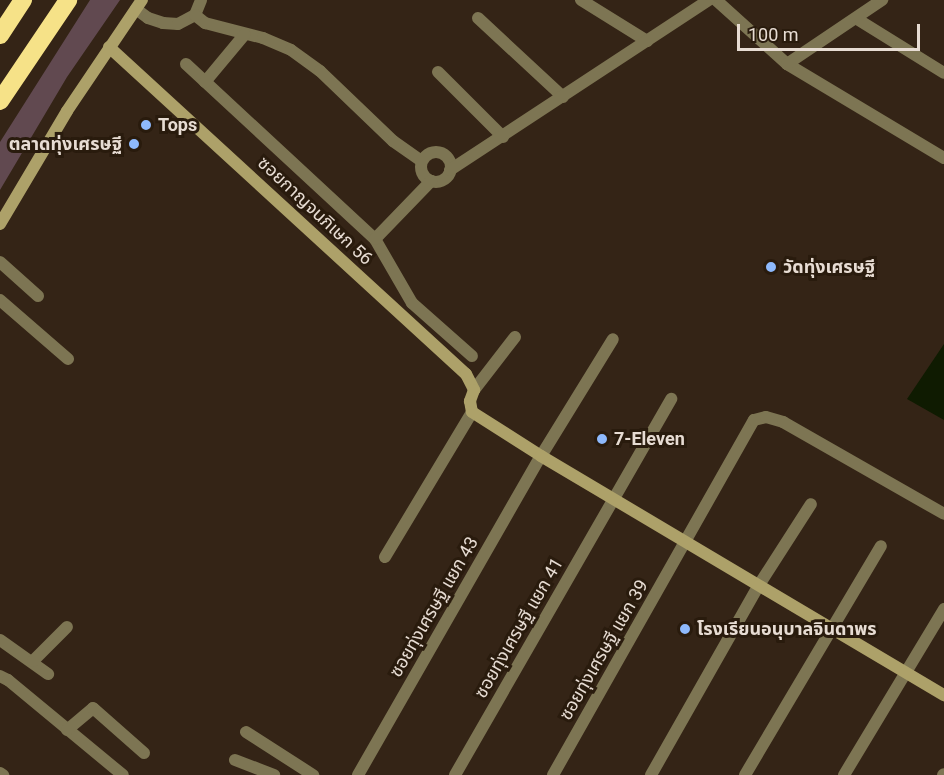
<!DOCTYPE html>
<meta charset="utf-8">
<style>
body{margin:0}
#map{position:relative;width:944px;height:775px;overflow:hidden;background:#342416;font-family:Roboto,"Noto Sans Thai",sans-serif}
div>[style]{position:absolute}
.green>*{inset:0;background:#614950}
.water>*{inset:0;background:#0f1b01}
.minor>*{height:12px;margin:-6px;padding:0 6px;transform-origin:6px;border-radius:6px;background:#7d7553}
.minor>.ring{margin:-6px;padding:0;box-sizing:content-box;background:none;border:12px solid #7d7553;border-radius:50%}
.secondary>*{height:12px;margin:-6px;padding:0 6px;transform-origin:6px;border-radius:6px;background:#ada169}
.motorway>*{height:18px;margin:-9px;padding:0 9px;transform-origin:9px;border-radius:9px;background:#f6e288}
.dots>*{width:16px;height:16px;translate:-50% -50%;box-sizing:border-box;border:3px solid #291b0d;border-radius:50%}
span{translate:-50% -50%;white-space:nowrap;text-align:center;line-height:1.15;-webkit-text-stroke:6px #291b0d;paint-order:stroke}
.poi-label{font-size:18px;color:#e7dcd3;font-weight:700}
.left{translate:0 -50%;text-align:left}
.right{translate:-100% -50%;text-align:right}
.street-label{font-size:18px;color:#e7dcd3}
.scale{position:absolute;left:737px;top:24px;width:183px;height:27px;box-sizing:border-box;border:3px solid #e7dcd3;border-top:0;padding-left:8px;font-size:18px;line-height:21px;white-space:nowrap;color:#e7dcd3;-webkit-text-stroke:4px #291b0d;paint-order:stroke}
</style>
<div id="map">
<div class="green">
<div style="clip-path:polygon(90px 0,120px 0,67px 77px,0 190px,0 142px)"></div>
</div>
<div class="water">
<div style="clip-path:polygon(944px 344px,944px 420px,907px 399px)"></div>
</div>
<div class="minor">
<div style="left:581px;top:0;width:78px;rotate:31.8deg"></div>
<div style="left:716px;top:0;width:96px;rotate:42deg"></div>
<div style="left:787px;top:64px;width:183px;rotate:30.9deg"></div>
<div style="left:136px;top:9px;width:15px;rotate:37deg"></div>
<div style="left:148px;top:18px;width:16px;rotate:18deg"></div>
<div style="left:163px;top:23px;width:15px;rotate:4deg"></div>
<div style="left:178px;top:24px;width:19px;rotate:-28deg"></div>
<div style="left:195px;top:15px;width:16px;rotate:-68deg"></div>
<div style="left:195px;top:15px;width:13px;rotate:39deg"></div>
<div style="left:205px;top:23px;width:60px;rotate:14.5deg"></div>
<div style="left:263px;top:38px;width:30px;rotate:23deg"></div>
<div style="left:291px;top:50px;width:36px;rotate:36deg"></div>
<div style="left:320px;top:71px;width:101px;rotate:43.8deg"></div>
<div style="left:393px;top:141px;width:35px;rotate:35deg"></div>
<div style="left:478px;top:18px;width:116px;rotate:42.9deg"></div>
<div style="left:857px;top:19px;width:102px;rotate:31.8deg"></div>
<div style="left:186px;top:64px;width:258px;rotate:42.8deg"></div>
<div style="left:375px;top:239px;width:74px;rotate:60deg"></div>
<div style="left:412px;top:303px;width:80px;rotate:41.5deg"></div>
<div style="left:787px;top:64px;width:115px;rotate:-34deg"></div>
<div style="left:438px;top:72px;width:92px;rotate:45deg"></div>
<div style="left:205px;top:82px;width:62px;rotate:-50.2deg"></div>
<div class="ring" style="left:421px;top:152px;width:18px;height:18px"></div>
<div style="left:450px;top:170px;width:310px;rotate:-33.3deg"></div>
<div style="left:375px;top:239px;width:81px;rotate:-46deg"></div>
<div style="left:0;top:262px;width:51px;rotate:41.8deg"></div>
<div style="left:0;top:300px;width:90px;rotate:40.9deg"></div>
<div style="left:474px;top:390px;width:67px;rotate:-52.3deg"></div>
<div style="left:385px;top:557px;width:169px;rotate:-59deg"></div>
<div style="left:0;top:640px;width:59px;rotate:35.3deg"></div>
<div style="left:33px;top:661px;width:48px;rotate:-45deg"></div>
<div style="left:0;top:676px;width:9px;rotate:27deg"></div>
<div style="left:8px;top:680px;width:149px;rotate:39.6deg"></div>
<div style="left:67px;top:730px;width:34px;rotate:-40deg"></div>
<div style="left:93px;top:708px;width:68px;rotate:41.4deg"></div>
<div style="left:246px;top:732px;width:80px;rotate:32.7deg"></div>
<div style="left:235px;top:760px;width:42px;rotate:21deg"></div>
<div style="left:0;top:773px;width:4px;rotate:34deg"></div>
<div style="left:358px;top:775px;width:368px;rotate:-60.2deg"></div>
<div style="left:541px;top:456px;width:137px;rotate:-58.4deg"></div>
<div style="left:455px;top:775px;width:434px;rotate:-60.1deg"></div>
<div style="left:553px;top:775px;width:408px;rotate:-60.5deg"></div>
<div style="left:754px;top:420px;width:12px;rotate:-14deg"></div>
<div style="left:766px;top:417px;width:18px;rotate:16deg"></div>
<div style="left:783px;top:422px;width:185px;rotate:29.7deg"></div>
<div style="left:651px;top:775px;width:219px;rotate:-60.4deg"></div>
<div style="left:759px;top:585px;width:96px;rotate:-57.3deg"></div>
<div style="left:745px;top:775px;width:266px;rotate:-59.3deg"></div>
<div style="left:844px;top:775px;width:194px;rotate:-58.9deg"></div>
<div style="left:943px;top:775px;width:1px;rotate:-45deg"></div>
</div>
<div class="secondary">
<div style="left:109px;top:47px;width:484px;rotate:42.5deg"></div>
<div style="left:466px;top:374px;width:18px;rotate:63deg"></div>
<div style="left:474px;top:390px;width:12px;rotate:110deg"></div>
<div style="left:470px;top:401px;width:11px;rotate:80deg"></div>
<div style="left:472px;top:412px;width:82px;rotate:32.5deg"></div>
<div style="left:541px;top:456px;width:469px;rotate:30.7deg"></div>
<div style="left:0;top:224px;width:131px;rotate:-59.3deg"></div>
<div style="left:67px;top:111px;width:134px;rotate:-56deg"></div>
</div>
<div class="motorway">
<div style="left:0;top:35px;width:42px;rotate:-56.7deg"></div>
<div style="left:0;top:101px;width:122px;rotate:-56deg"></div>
</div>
<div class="dots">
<div style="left:146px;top:125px;background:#8eb9fc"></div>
<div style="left:134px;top:144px;background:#8eb9fc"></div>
<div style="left:771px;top:267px;background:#8eb9fc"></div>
<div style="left:602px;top:439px;background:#8eb9fc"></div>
<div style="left:685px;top:629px;background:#8eb9fc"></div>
</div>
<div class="poi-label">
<span class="left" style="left:158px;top:125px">Tops</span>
<span class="right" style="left:122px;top:144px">ตลาดทุ่งเศรษฐี</span>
<span class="left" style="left:783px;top:267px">วัดทุ่งเศรษฐี</span>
<span class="left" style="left:614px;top:439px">7-Eleven</span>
<span class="left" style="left:697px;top:629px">โรงเรียนอนุบาลจินดาพร</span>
</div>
<div class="street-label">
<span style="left:315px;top:211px;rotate:43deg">ซอยกาญจนภิเษก 56</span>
<span style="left:434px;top:607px;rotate:-60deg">ซอยทุ่งเศรษฐี แยก 43</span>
<span style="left:519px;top:628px;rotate:-60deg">ซอยทุ่งเศรษฐี แยก 41</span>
<span style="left:604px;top:650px;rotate:-60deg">ซอยทุ่งเศรษฐี แยก 39</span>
</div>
<div class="scale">100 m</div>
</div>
